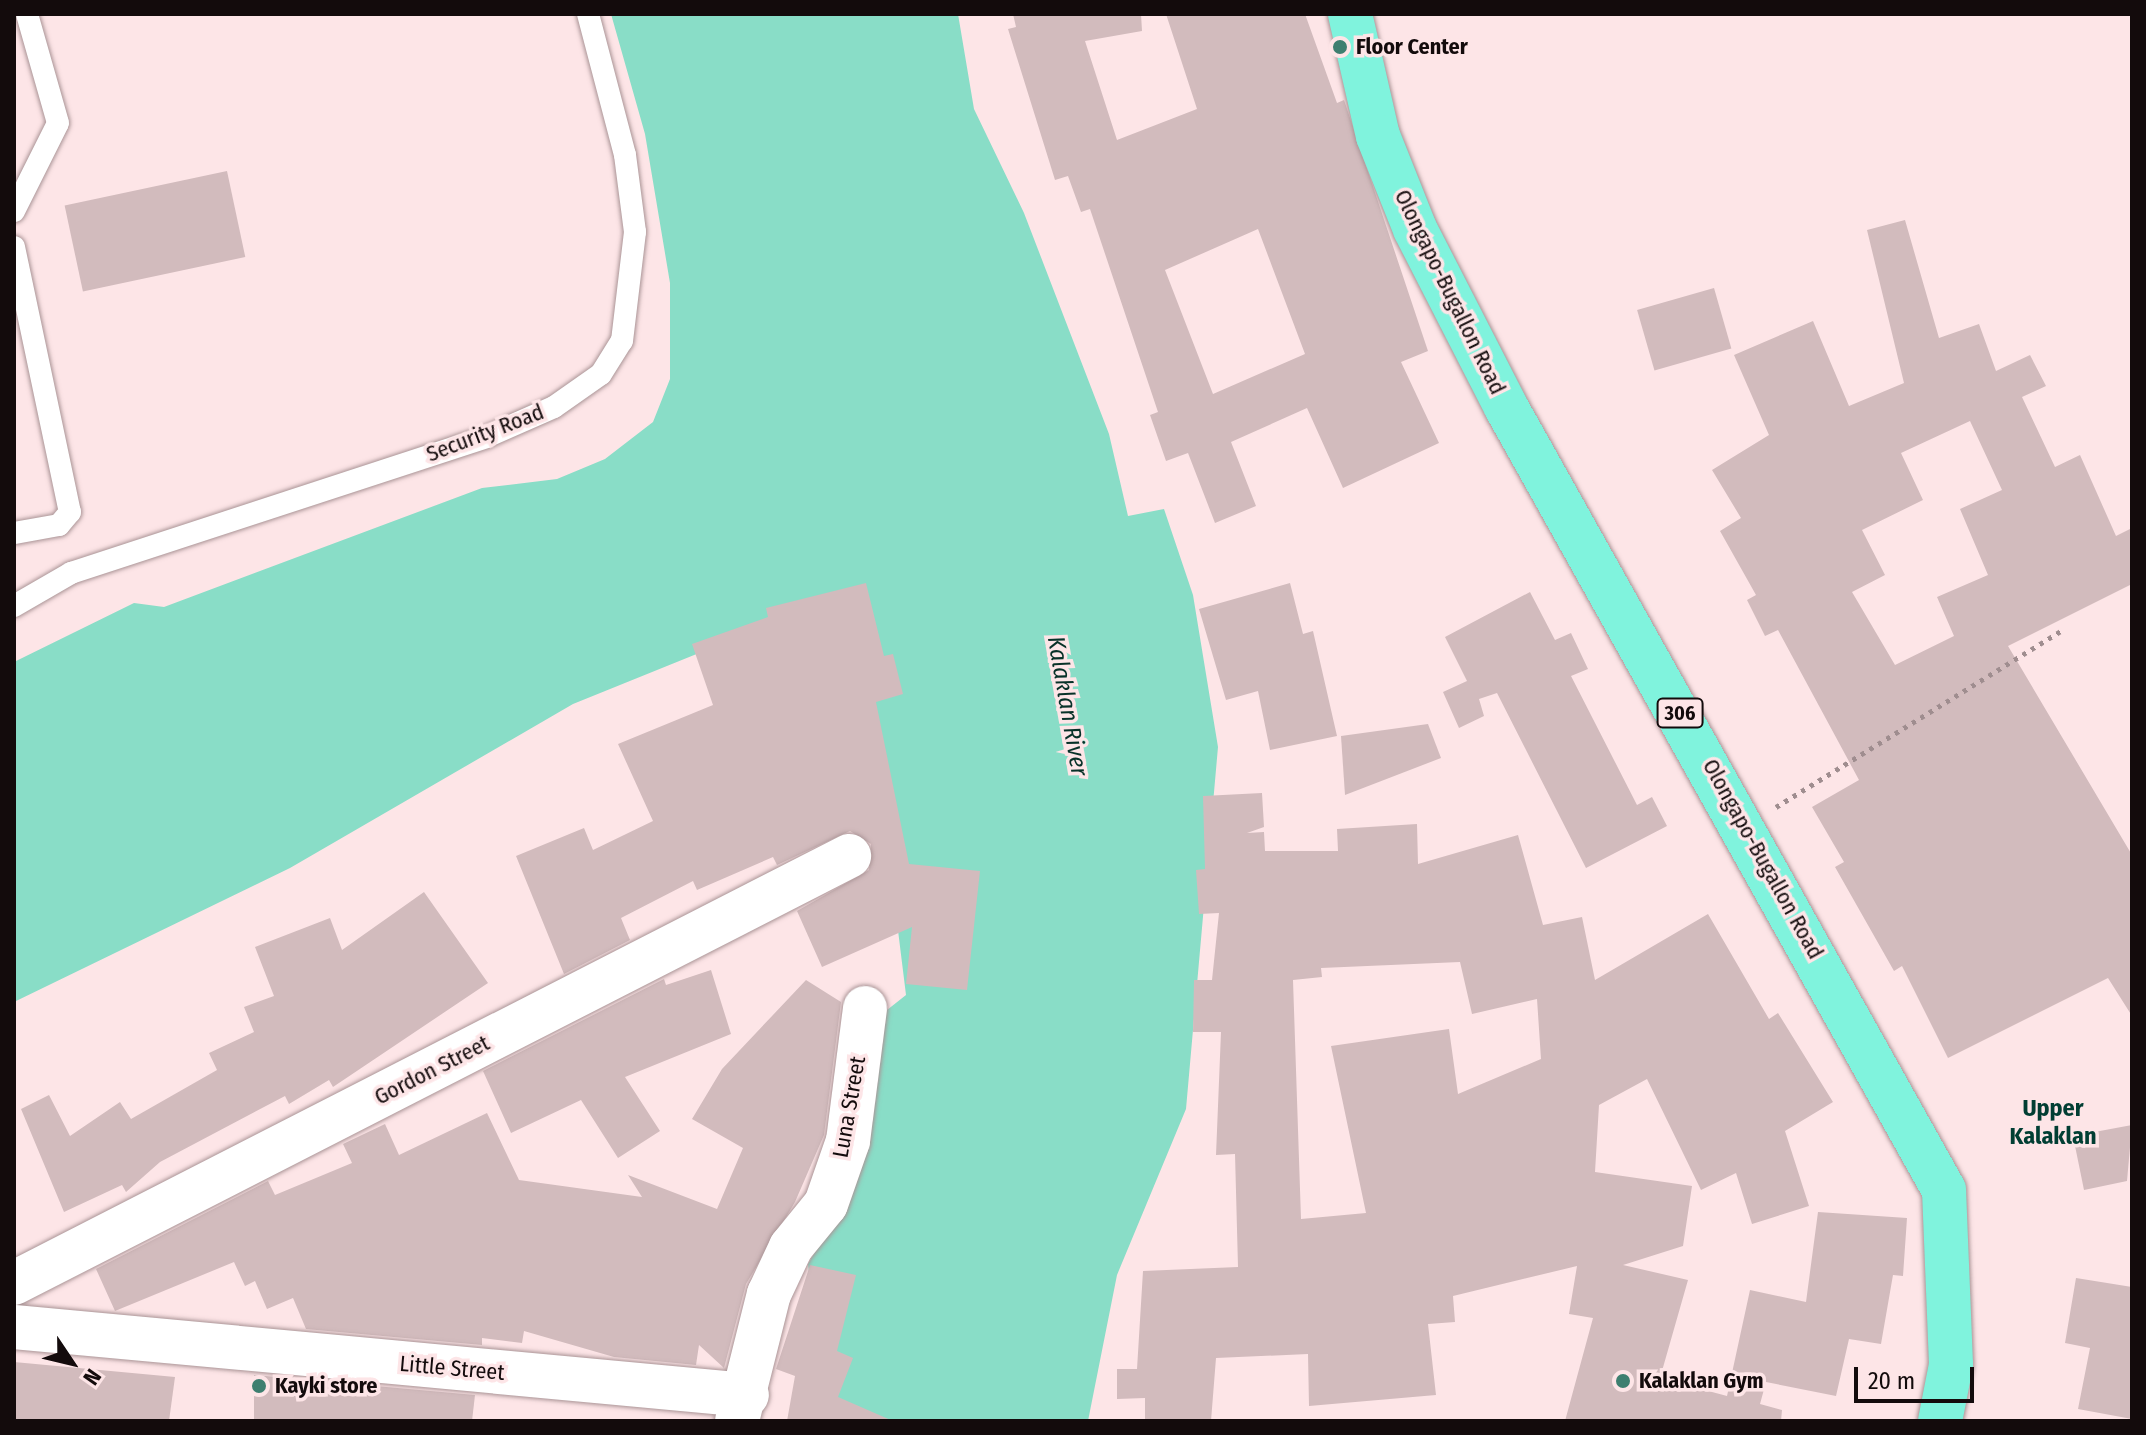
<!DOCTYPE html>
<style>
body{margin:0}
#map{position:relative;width:2146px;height:1435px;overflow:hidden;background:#fde5e7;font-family:"Fira Sans Condensed",sans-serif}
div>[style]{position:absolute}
.water>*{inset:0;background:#89ddc7}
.building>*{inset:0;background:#d2bbbd;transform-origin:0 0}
.path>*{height:5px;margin-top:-2.5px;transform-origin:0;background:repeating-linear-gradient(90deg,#9f8d8f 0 4px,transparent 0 10px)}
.roads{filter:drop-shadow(0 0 2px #aa9496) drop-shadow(0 0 2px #aa9496)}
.service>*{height:22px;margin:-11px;padding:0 11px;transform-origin:11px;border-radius:11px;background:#fff}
.minor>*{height:44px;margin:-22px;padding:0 22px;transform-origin:22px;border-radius:22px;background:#fff}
.primary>*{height:44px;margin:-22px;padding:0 22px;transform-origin:22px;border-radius:22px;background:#80f3dd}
.dots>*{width:22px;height:22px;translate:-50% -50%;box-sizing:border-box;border:4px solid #fde5e7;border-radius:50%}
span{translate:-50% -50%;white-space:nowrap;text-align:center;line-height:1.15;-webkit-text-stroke:7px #fde5e7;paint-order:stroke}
.shield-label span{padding:2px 6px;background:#fde5e7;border:2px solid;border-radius:6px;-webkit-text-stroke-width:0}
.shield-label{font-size:20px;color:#130b0c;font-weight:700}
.poi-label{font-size:22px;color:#130b0c;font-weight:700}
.left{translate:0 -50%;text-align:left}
.street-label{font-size:22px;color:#130b0c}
.water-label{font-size:24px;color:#073128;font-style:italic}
.neighbourhood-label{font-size:24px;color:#013e33;font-weight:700}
.frame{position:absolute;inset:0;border:16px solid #130b0c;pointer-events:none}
.north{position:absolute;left:32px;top:1323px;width:80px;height:80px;-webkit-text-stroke:6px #fde5e7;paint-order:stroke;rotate:125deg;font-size:22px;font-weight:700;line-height:32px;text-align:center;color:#130b0c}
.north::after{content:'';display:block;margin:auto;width:28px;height:36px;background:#130b0c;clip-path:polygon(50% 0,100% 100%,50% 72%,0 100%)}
.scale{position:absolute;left:1854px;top:1367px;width:120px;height:36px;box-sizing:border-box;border:4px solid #130b0c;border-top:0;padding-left:10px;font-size:24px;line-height:28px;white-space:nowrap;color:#130b0c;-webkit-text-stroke:6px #fde5e7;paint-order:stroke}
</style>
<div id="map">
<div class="water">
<div style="clip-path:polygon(611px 14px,958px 14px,974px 109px,1024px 213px,1109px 434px,1128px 516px,1164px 509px,1193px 595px,1218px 747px,1186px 1109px,1117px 1275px,1088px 1421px,827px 1421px,808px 1264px,838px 1212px,882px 1014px,906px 995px,893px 890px,781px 620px,573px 704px,290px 868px,14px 1002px,14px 662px,134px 603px,164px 607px,482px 488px,557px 479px,605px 459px,653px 422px,670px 379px,670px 283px,645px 134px)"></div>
</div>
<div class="building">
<div style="clip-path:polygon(evenodd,1013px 14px,1141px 14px,1142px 31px,1085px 41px,1117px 140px,1197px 109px,1166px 14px,1305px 14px,1337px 103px,1344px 100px,1428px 351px,1401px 362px,1439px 443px,1343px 488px,1307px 408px,1231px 442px,1256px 506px,1215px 523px,1188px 453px,1166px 461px,1150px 415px,1158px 412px,1090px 209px,1081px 212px,1068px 176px,1055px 180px,1008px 29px,1016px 27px,1013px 14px,1258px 229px,1305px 354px,1213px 394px,1165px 270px,1258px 229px)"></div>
<div style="left:227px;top:171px;width:88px;height:166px;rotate:78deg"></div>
<div style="clip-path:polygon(evenodd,1905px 220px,1939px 338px,1979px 324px,1996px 371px,2030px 355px,2046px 386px,2022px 397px,2055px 467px,2080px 455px,2116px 536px,2132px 528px,2132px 584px,2008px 646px,2132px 855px,2132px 1016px,2108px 978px,1948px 1058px,1902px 966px,1894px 971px,1835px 867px,1844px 862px,1812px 807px,1859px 780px,1778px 630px,1765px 636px,1747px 600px,1756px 595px,1720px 531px,1741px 518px,1712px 470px,1769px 435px,1734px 355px,1813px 321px,1849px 406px,1904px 383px,1867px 230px,1905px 220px,1970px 421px,2002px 490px,1960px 509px,1988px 575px,1937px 597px,1954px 636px,1895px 665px,1852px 592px,1885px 575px,1862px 530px,1923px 500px,1901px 453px,1970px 421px)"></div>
<div style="left:1714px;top:288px;width:63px;height:80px;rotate:74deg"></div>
<div style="clip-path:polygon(866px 583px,884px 656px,893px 654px,903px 694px,876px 702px,909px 864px,980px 871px,967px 990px,906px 984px,912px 927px,822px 967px,797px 911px,869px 870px,871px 844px,850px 831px,777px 865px,773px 857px,697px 890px,693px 881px,621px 918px,630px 940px,564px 974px,516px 856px,584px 828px,593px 850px,653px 821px,618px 744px,713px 705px,692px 644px,768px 617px,766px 608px)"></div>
<div style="clip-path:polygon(1290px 583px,1303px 634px,1313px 631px,1337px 736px,1270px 750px,1258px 691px,1226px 700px,1199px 609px)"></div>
<div style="clip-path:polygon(1530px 592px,1555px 640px,1571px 633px,1588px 669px,1571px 676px,1637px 805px,1652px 797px,1667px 826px,1586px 868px,1497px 693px,1479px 699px,1484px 716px,1459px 728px,1443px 692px,1467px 681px,1445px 637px)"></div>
<div style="clip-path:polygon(1428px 724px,1441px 758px,1345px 795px,1341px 736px)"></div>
<div style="clip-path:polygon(evenodd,1262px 793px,1264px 827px,1247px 833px,1264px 832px,1265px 851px,1338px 851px,1337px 829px,1417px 824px,1418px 864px,1518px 835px,1543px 925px,1582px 917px,1595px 980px,1708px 914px,1769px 1019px,1778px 1013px,1833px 1102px,1785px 1131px,1809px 1206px,1752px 1224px,1736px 1173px,1701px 1190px,1647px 1079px,1599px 1105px,1595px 1172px,1692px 1186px,1683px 1246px,1623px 1265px,1688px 1280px,1660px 1378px,1727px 1396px,1750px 1290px,1806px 1302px,1818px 1212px,1907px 1218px,1903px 1276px,1893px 1275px,1881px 1344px,1849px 1339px,1836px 1396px,1766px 1382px,1760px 1404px,1782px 1410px,1781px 1421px,1565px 1421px,1593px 1318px,1569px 1314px,1577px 1266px,1453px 1296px,1455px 1322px,1428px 1324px,1436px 1395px,1309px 1406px,1308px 1354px,1216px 1358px,1211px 1421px,1145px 1421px,1145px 1398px,1117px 1399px,1117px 1369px,1137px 1369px,1143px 1271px,1238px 1267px,1235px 1154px,1216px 1155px,1221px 1032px,1193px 1032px,1194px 980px,1212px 980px,1219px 913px,1199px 914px,1196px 870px,1205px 869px,1203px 796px,1262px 793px,1460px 962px,1472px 1014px,1537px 999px,1541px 1059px,1458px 1094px,1449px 1029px,1331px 1046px,1366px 1213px,1301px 1219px,1293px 980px,1322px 977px,1321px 968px,1460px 962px)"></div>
<div style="clip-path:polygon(424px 892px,488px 983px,333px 1087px,329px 1080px,289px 1104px,285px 1096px,160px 1162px,126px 1192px,122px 1185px,64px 1212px,21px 1109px,49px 1095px,70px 1136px,120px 1102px,131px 1119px,217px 1070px,209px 1053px,254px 1032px,244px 1007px,274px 996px,255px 947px,330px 918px,342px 950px)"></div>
<div style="clip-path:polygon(711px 970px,731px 1034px,625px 1077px,660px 1131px,618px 1158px,581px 1100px,511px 1133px,483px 1071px,664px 979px,666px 985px)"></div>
<div style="clip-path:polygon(806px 980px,841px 1002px,824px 1135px,795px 1202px,746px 1284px,724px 1368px,699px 1345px,696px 1365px,614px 1357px,524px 1331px,522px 1343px,482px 1338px,482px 1345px,306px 1329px,293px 1298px,267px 1309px,255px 1281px,245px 1286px,234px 1262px,115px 1311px,96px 1269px,268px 1181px,275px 1195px,352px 1163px,343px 1144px,385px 1124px,399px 1155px,487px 1113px,519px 1180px,642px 1197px,628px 1175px,717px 1209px,743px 1148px,692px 1119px,722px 1069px)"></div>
<div style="clip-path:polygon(2132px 1125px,2127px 1181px,2084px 1190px,2073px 1136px)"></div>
<div style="clip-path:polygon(810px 1265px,856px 1275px,837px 1351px,853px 1358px,838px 1397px,893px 1421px,787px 1421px,795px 1376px,776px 1369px)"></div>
<div style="clip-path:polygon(2076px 1278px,2132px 1287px,2132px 1419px,2078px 1409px,2090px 1348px,2065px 1343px)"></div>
<div style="clip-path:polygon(14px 1362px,175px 1377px,169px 1421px,14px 1421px)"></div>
<div style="clip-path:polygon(254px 1375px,475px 1395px,472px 1421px,254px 1421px)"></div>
</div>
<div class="path">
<div style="left:1776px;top:807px;width:335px;rotate:-31.7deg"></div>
</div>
<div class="roads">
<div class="service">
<div style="left:14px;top:211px;width:98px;rotate:-63.4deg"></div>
<div style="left:58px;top:123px;width:113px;rotate:-105.9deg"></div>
<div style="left:14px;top:247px;width:271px;rotate:78.1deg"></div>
<div style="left:70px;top:512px;width:17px;rotate:130deg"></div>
<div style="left:59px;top:525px;width:46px;rotate:169.9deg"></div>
<div style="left:14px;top:606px;width:66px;rotate:-30.1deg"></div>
<div style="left:71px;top:573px;width:437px;rotate:-18.1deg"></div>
<div style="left:486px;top:437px;width:74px;rotate:-23.8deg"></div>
<div style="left:554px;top:407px;width:57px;rotate:-35.1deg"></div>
<div style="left:601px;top:374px;width:39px;rotate:-58deg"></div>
<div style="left:622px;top:341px;width:110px;rotate:-83.2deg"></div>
<div style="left:635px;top:232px;width:78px;rotate:-97.4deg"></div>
<div style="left:625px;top:155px;width:146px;rotate:-104.7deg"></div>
</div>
<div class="minor">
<div style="left:14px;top:1283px;width:938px;rotate:-27.08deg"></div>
<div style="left:14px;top:1327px;width:736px;rotate:5.3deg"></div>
<div style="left:737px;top:1421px;width:131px;rotate:-75.9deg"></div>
<div style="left:769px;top:1294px;width:52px;rotate:-64.9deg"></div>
<div style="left:791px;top:1247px;width:55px;rotate:-50.9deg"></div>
<div style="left:826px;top:1204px;width:67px;rotate:-70.8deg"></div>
<div style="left:848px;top:1141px;width:134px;rotate:-82.7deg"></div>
</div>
<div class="primary">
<div style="left:1350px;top:14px;width:125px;rotate:77.1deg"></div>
<div style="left:1378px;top:136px;width:100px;rotate:68.3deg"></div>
<div style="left:1415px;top:229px;width:200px;rotate:62.9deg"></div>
<div style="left:1506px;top:407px;width:897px;rotate:60.78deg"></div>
<div style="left:1944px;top:1190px;width:175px;rotate:87.7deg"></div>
<div style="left:1951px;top:1365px;width:57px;rotate:101.1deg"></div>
</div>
</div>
<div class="dots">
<div style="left:1340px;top:47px;background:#3e7f70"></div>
<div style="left:1623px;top:1381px;background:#3e7f70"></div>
<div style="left:259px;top:1386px;background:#3e7f70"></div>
</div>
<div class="shield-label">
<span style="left:1680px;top:713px">306</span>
</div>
<div class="poi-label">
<span class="left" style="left:1356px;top:47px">Floor Center</span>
<span class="left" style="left:1639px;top:1381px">Kalaklan Gym</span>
<span class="left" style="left:275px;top:1386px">Kayki store</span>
</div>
<div class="street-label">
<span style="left:1450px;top:292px;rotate:64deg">Olongapo-Bugallon Road</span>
<span style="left:485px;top:433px;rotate:-21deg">Security Road</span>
<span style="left:1763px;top:859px;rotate:61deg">Olongapo-Bugallon Road</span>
<span style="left:432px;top:1070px;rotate:-27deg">Gordon Street</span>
<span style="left:849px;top:1107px;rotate:-80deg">Luna Street</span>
<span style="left:452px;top:1368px;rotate:5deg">Little Street</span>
</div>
<div class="water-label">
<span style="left:1067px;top:706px;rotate:80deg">Kalaklan River</span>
</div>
<div class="neighbourhood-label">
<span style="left:2053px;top:1123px">Upper<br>Kalaklan</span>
</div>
<div class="frame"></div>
<div class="north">N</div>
<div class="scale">20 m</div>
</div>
